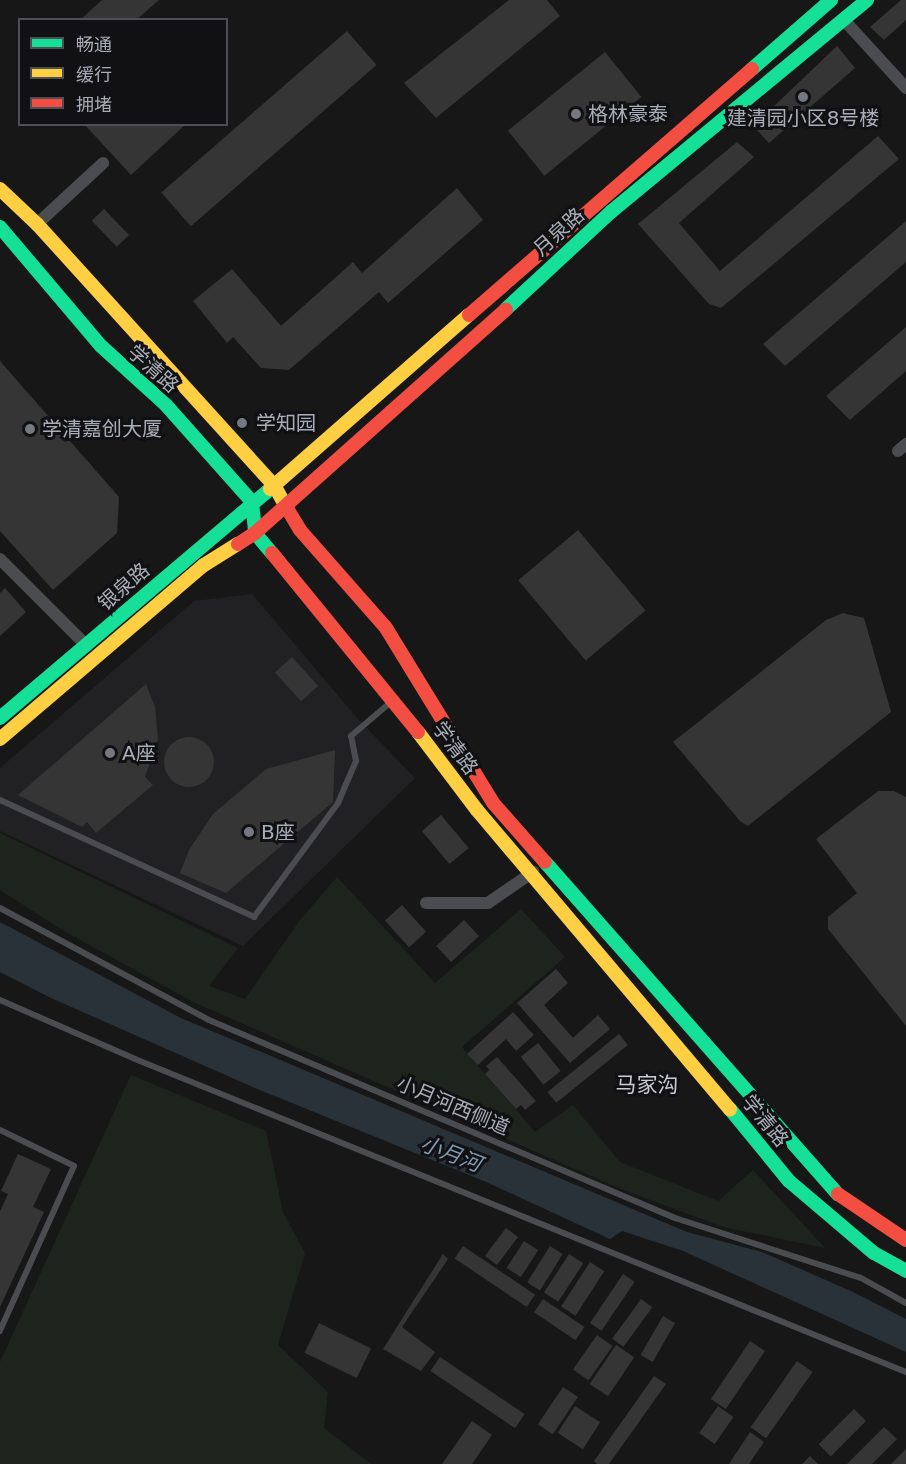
<!DOCTYPE html>
<meta charset="utf-8">
<style>
body{margin:0}
#map{position:relative;width:906px;height:1464px;overflow:hidden;background:#171717;font-family:"DejaVu Sans","Noto Sans SC",sans-serif}
div>[style]{position:absolute}
.built>*{inset:0;background:#212123}
.green>*{inset:0;background:#1d241e}
.water>*{inset:0;background:#2a3239}
.building>*{inset:0;background:#353536;transform-origin:0 0}
.round{border-radius:50%}
.lane>*{height:6px;margin:-3px;padding:0 3px;transform-origin:3px;border-radius:3px;background:#4b4c50}
.street>*{height:12px;margin:-6px;padding:0 6px;transform-origin:6px;border-radius:6px;background:#4b4c50}
.fast>*{height:14px;margin:-7px;padding:0 7px;transform-origin:7px;border-radius:7px;background:#16e098}
.slow>*{height:14px;margin:-7px;padding:0 7px;transform-origin:7px;border-radius:7px;background:#ffcf43}
.jam>*{height:14px;margin:-7px;padding:0 7px;transform-origin:7px;border-radius:7px;background:#f24e42}
.dots>*{width:16px;height:16px;translate:-50% -50%;box-sizing:border-box;border:3px solid #111113;border-radius:50%}
span{translate:-50% -50%;white-space:nowrap;text-align:center;line-height:1.15;-webkit-text-stroke:6px #111113;paint-order:stroke}
.poi-label{font-size:20px;color:#a8adb8}
.left{translate:0 -50%;text-align:left}
.street-label{font-size:20px;color:#a8adb8}
.neighbourhood-label{font-size:21px;color:#c9ccd4}
.water-label{font-size:21px;color:#7f9bb3;font-style:italic}
.legend{position:absolute;left:18px;top:18px;width:210px;height:108px;box-sizing:border-box;background:#111113;border:2px solid #4d4f55;margin:0;padding:8px 10px;list-style:none;font-size:18px;color:#a8adb8}
.legend li{display:flex;align-items:center;gap:12px;height:30px}
.legend b{width:30px;border:2px solid #4d4f55}
</style>
<div id="map">
<div class="built">
<div style="clip-path:polygon(252px 594px,358px 719px,415px 778px,243px 946px,0 831px,0 768px,194px 601px)"></div>
</div>
<div class="green">
<div style="clip-path:polygon(0 833px,238px 948px,209px 986px,245px 999px,300px 920px,337px 877px,435px 983px,521px 909px,565px 957px,462px 1047px,535px 1132px,573px 1105px,620px 1162px,718px 1201px,753px 1170px,825px 1248px,723px 1227px,621px 1189px,193px 1002px,64px 931px,0 890px)"></div>
<div style="clip-path:polygon(131px 1075px,266px 1131px,283px 1212px,305px 1253px,278px 1345px,328px 1392px,324px 1428px,371px 1464px,0 1464px,0 1362px)"></div>
</div>
<div class="water">
<div style="clip-path:polygon(0 922px,181px 1018px,687px 1232px,762px 1252px,853px 1292px,906px 1319px,906px 1352px,683px 1251px,622px 1231px,610px 1239px,484px 1181px,255px 1088px,51px 998px,0 972px)"></div>
</div>
<div class="building">
<div style="clip-path:polygon(102px 0,159px 0,136px 20px,80px 20px)"></div>
<div style="clip-path:polygon(509px 0,547px 0,560px 16px,436px 118px,404px 83px)"></div>
<div style="clip-path:polygon(901px 0,906px 0,906px 20px,884px 40px,870px 27px)"></div>
<div style="left:347px;top:31px;width:45px;height:246px;rotate:49deg"></div>
<div style="clip-path:polygon(837px 46px,855px 68px,769px 143px,753px 126px)"></div>
<div style="left:605px;top:52px;width:58px;height:125px;rotate:51deg"></div>
<div style="clip-path:polygon(84px 124px,186px 124px,131px 175px)"></div>
<div style="clip-path:polygon(878px 136px,899px 159px,721px 308px,709px 304px,638px 224px,737px 142px,754px 157px,679px 223px,720px 271px)"></div>
<div style="clip-path:polygon(457px 188px,483px 220px,388px 303px,379px 292px,289px 370px,261px 368px,233px 337px,227px 343px,193px 301px,232px 269px,281px 326px,353px 262px,362px 273px)"></div>
<div style="left:104px;top:209px;width:36px;height:17px;rotate:46deg"></div>
<div style="clip-path:polygon(906px 221px,906px 262px,785px 366px,763px 344px)"></div>
<div style="clip-path:polygon(906px 327px,906px 371px,850px 420px,826px 396px)"></div>
<div style="clip-path:polygon(0 361px,119px 497px,117px 533px,53px 590px,0 531px)"></div>
<div style="left:578px;top:530px;width:105px;height:78px;rotate:50deg"></div>
<div style="clip-path:polygon(5px 588px,26px 612px,0 636px,0 593px)"></div>
<div style="clip-path:polygon(843px 613px,864px 618px,891px 712px,748px 826px,740px 821px,673px 742px,826px 620px)"></div>
<div style="left:292px;top:657px;width:39px;height:23px;rotate:48deg"></div>
<div style="clip-path:polygon(146px 684px,155px 707px,158px 739px,145px 777px,153px 785px,96px 833px,87px 822px,82px 827px,18px 795px)"></div>
<div class="round" style="left:164px;top:737px;width:50px;height:50px"></div>
<div style="clip-path:polygon(335px 750px,333px 802px,226px 893px,180px 873px,189px 850px,213px 814px,266px 769px)"></div>
<div style="clip-path:polygon(878px 791px,894px 791px,906px 797px,906px 1026px,828px 929px,828px 917px,857px 893px,816px 839px)"></div>
<div style="left:441px;top:815px;width:43px;height:25px;rotate:50deg"></div>
<div style="left:402px;top:905px;width:36px;height:23px;rotate:48deg"></div>
<div style="left:464px;top:920px;width:22px;height:38px;rotate:47deg"></div>
<div style="clip-path:polygon(556px 969px,568px 983px,544px 1005px,573px 1038px,598px 1015px,610px 1029px,570px 1063px,517px 1003px)"></div>
<div style="clip-path:polygon(513px 1012px,534px 1035px,516px 1051px,506px 1039px,478px 1065px,467px 1054px)"></div>
<div style="left:619px;top:1034px;width:14px;height:92px;rotate:51deg"></div>
<div style="left:538px;top:1043px;width:36px;height:22px;rotate:51deg"></div>
<div style="clip-path:polygon(497px 1057px,536px 1101px,525px 1110px,521px 1105px,516px 1109px,485px 1074px,489px 1070px,486px 1066px)"></div>
<div style="clip-path:polygon(18px 1154px,51px 1169px,33px 1207px,44px 1212px,0 1307px,0 1211px,8px 1194px,1px 1191px)"></div>
<div style="left:506px;top:1228px;width:15px;height:35px;rotate:37deg"></div>
<div style="left:524px;top:1241px;width:17px;height:32px;rotate:33deg"></div>
<div style="left:463px;top:1246px;width:87px;height:15px;rotate:34deg"></div>
<div style="left:550px;top:1246px;width:15px;height:43px;rotate:32deg"></div>
<div style="clip-path:polygon(443px 1254px,448px 1259px,402px 1327px,435px 1352px,421px 1371px,383px 1349px)"></div>
<div style="left:569px;top:1254px;width:17px;height:46px;rotate:33deg"></div>
<div style="left:590px;top:1262px;width:17px;height:53px;rotate:33deg"></div>
<div style="left:623px;top:1274px;width:14px;height:59px;rotate:34deg"></div>
<div style="left:543px;top:1299px;width:50px;height:16px;rotate:34deg"></div>
<div style="left:641px;top:1299px;width:14px;height:49px;rotate:36deg"></div>
<div style="left:663px;top:1316px;width:14px;height:45px;rotate:30deg"></div>
<div style="left:319px;top:1323px;width:58px;height:33px;rotate:26deg"></div>
<div style="left:597px;top:1335px;width:19px;height:42px;rotate:35deg"></div>
<div style="left:750px;top:1341px;width:18px;height:70px;rotate:34deg"></div>
<div style="left:616px;top:1345px;width:22px;height:47px;rotate:34deg"></div>
<div style="left:440px;top:1357px;width:102px;height:17px;rotate:34deg"></div>
<div style="left:797px;top:1361px;width:19px;height:81px;rotate:35deg"></div>
<div style="clip-path:polygon(654px 1376px,666px 1384px,609px 1464px,597px 1464px,594px 1461px)"></div>
<div style="left:563px;top:1387px;width:18px;height:45px;rotate:34deg"></div>
<div style="left:575px;top:1406px;width:30px;height:32px;rotate:33deg"></div>
<div style="left:718px;top:1406px;width:19px;height:33px;rotate:35deg"></div>
<div style="left:854px;top:1409px;width:17px;height:50px;rotate:45deg"></div>
<div style="clip-path:polygon(472px 1421px,492px 1435px,472px 1464px,442px 1464px)"></div>
<div style="clip-path:polygon(884px 1427px,897px 1439px,872px 1464px,847px 1464px)"></div>
<div style="clip-path:polygon(750px 1432px,764px 1442px,749px 1464px,729px 1464px)"></div>
<div style="clip-path:polygon(906px 1449px,906px 1464px,891px 1464px)"></div>
<div style="clip-path:polygon(810px 1456px,818px 1464px,802px 1464px)"></div>
</div>
<div class="lane">
<div style="left:0;top:800px;width:280px;rotate:24.7deg"></div>
<div style="left:254px;top:917px;width:142px;rotate:-53.6deg"></div>
<div style="left:338px;top:803px;width:46px;rotate:-66.8deg"></div>
<div style="left:356px;top:761px;width:25px;rotate:-101deg"></div>
<div style="left:351px;top:736px;width:52px;rotate:-40.4deg"></div>
<div style="left:0;top:908px;width:237px;rotate:28.2deg"></div>
<div style="left:209px;top:1020px;width:506px;rotate:23.02deg"></div>
<div style="left:675px;top:1218px;width:195px;rotate:17.9deg"></div>
<div style="left:861px;top:1278px;width:51px;rotate:29.1deg"></div>
<div style="left:0;top:1000px;width:147px;rotate:23.6deg"></div>
<div style="left:135px;top:1059px;width:832px;rotate:22.1deg"></div>
<div style="left:0;top:1130px;width:82px;rotate:25.9deg"></div>
<div style="left:74px;top:1166px;width:181px;rotate:114.2deg"></div>
</div>
<div class="street">
<div style="left:844px;top:20px;width:92px;rotate:47.6deg"></div>
<div style="left:37px;top:224px;width:90px;rotate:-42.7deg"></div>
<div style="left:898px;top:451px;width:11px;rotate:-41deg"></div>
<div style="left:0;top:559px;width:123px;rotate:45deg"></div>
<div style="left:426px;top:903px;width:62px"></div>
<div style="left:488px;top:903px;width:55px;rotate:-34.6deg"></div>
</div>
<div class="fast">
<div style="left:752px;top:69px;width:105px;rotate:-41.1deg"></div>
<div style="left:0;top:227px;width:156px;rotate:49.7deg"></div>
<div style="left:101px;top:346px;width:88px;rotate:42.2deg"></div>
<div style="left:166px;top:405px;width:130px;rotate:48.4deg"></div>
<div style="left:252px;top:502px;width:31px;rotate:84deg"></div>
<div style="left:255px;top:533px;width:26px;rotate:50deg"></div>
<div style="left:506px;top:309px;width:144px;rotate:-42.8deg"></div>
<div style="left:612px;top:211px;width:331px;rotate:-39.6deg"></div>
<div style="left:0;top:718px;width:354px;rotate:-40.3deg"></div>
<div style="left:545px;top:862px;width:443px;rotate:48.6deg"></div>
<div style="left:730px;top:1109px;width:93px;rotate:50.7deg"></div>
<div style="left:789px;top:1181px;width:111px;rotate:40.3deg"></div>
<div style="left:874px;top:1253px;width:37px;rotate:29deg"></div>
</div>
<div class="slow">
<div style="left:0;top:189px;width:51px;rotate:43.4deg"></div>
<div style="left:37px;top:224px;width:353px;rotate:47.8deg"></div>
<div style="left:274px;top:485px;width:29px;rotate:61deg"></div>
<div style="left:270px;top:489px;width:264px;rotate:-41.2deg"></div>
<div style="left:418px;top:732px;width:98px;rotate:52.9deg"></div>
<div style="left:477px;top:810px;width:392px;rotate:49.8deg"></div>
<div style="left:0;top:739px;width:268px;rotate:-40.5deg"></div>
<div style="left:204px;top:565px;width:40px;rotate:-32deg"></div>
</div>
<div class="jam">
<div style="left:469px;top:315px;width:375px;rotate:-41deg"></div>
<div style="left:288px;top:510px;width:23px;rotate:59deg"></div>
<div style="left:300px;top:530px;width:130px;rotate:48.7deg"></div>
<div style="left:386px;top:628px;width:206px;rotate:58.5deg"></div>
<div style="left:494px;top:804px;width:77px;rotate:48.7deg"></div>
<div style="left:238px;top:544px;width:20px;rotate:-33deg"></div>
<div style="left:255px;top:533px;width:336px;rotate:-41.7deg"></div>
<div style="left:272px;top:553px;width:231px;rotate:50.8deg"></div>
<div style="left:838px;top:1194px;width:82px;rotate:34.1deg"></div>
</div>
<div class="dots">
<div style="left:803px;top:97px;background:#757880"></div>
<div style="left:576px;top:114px;background:#757880"></div>
<div style="left:242px;top:423px;background:#757880"></div>
<div style="left:30px;top:429px;background:#757880"></div>
<div style="left:110px;top:753px;background:#757880"></div>
<div style="left:249px;top:832px;background:#757880"></div>
</div>
<div class="poi-label">
<span class="left" style="left:588px;top:114px">格林豪泰</span>
<span style="left:803px;top:118px">建清园小区8号楼</span>
<span class="left" style="left:256px;top:423px">学知园</span>
<span class="left" style="left:42px;top:429px">学清嘉创大厦</span>
<span class="left" style="left:122px;top:753px">A座</span>
<span class="left" style="left:261px;top:832px">B座</span>
</div>
<div class="street-label">
<span style="left:559px;top:232px;rotate:-42deg">月泉路</span>
<span style="left:153px;top:369px;rotate:42deg">学清路</span>
<span style="left:124px;top:587px;rotate:-41deg">银泉路</span>
<span style="left:455px;top:748px;rotate:53deg">学清路</span>
<span style="left:453px;top:1106px;rotate:23deg">小月河西侧道</span>
<span style="left:765px;top:1121px;rotate:51deg">学清路</span>
</div>
<div class="neighbourhood-label">
<span style="left:647px;top:1085px">马家沟</span>
</div>
<div class="water-label">
<span style="left:451px;top:1154px;rotate:21deg">小月河</span>
</div>
<ul class="legend">
<li><b style="height:8px;background:#16e098"></b>畅通</li>
<li><b style="height:8px;background:#ffcf43"></b>缓行</li>
<li><b style="height:8px;background:#f24e42"></b>拥堵</li>
</ul>
</div>
